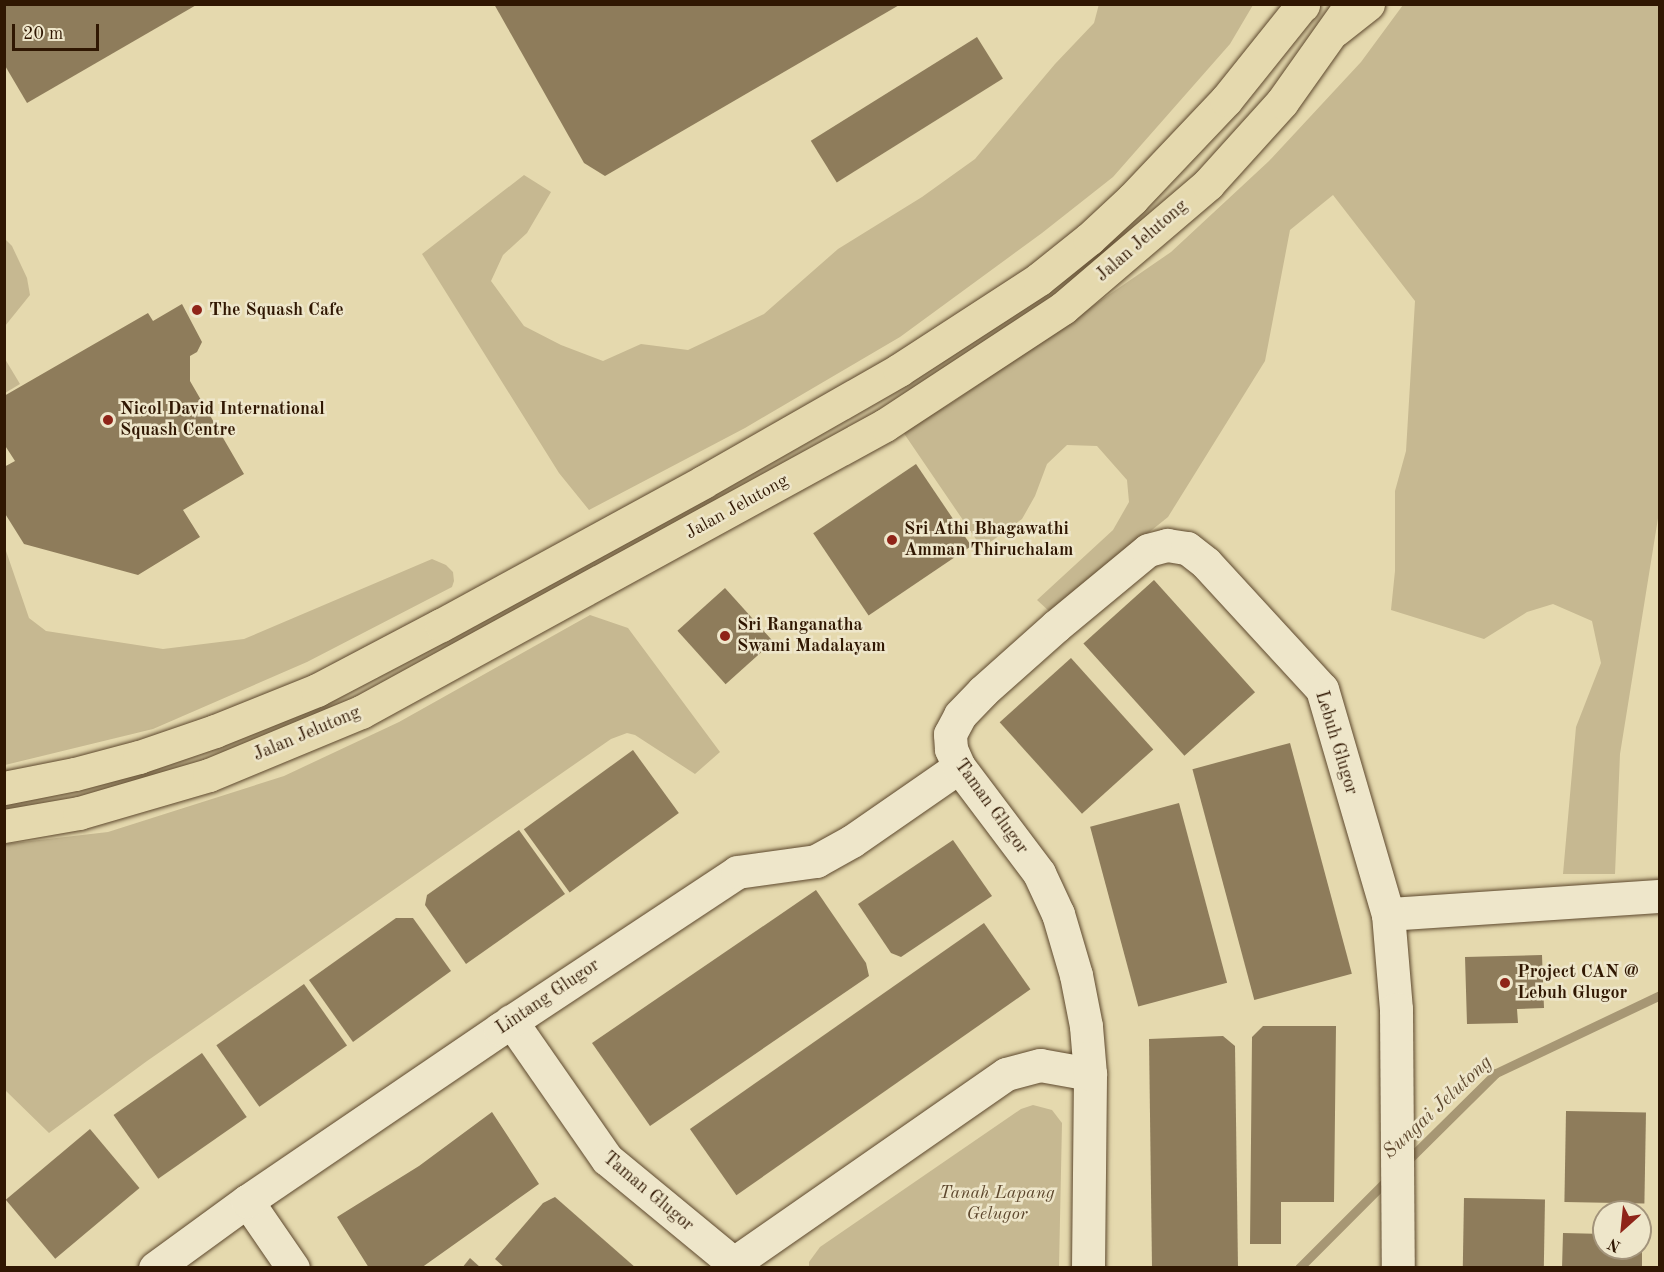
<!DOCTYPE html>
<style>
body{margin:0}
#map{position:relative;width:1664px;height:1272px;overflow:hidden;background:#e5d9ae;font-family:"Old Standard TT",serif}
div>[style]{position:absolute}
.green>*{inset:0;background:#c6b891}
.stream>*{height:9px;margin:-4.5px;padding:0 4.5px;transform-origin:4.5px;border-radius:4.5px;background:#a79774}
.building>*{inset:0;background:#8e7c5b;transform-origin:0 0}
.roads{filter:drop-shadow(0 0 2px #5d482d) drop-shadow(0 0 2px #5d482d)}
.minor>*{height:33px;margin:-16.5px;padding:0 16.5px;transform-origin:16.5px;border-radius:16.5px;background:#eee6ca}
.major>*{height:33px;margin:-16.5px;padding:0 16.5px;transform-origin:16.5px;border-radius:16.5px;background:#e5d9ae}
.highway>*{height:33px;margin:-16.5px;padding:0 16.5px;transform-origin:16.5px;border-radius:16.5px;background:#e5d9ae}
.dots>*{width:16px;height:16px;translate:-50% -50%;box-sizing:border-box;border:3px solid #eee6ca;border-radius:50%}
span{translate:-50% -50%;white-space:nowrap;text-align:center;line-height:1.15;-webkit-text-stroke:5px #eee6ca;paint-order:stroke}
.street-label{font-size:18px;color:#301702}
.poi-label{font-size:18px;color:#301702;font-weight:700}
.left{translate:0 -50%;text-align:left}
.park-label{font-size:18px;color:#5d472d;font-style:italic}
.water-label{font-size:20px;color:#604a30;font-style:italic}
.frame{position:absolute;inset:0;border:6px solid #301702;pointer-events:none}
.north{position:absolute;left:1592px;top:1200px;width:60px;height:60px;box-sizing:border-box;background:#eee6ca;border:2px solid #a2937a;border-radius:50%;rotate:207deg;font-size:16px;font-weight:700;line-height:24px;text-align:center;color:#301702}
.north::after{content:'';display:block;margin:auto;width:21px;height:27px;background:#8f2418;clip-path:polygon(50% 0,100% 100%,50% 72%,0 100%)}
.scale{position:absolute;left:12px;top:24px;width:87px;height:27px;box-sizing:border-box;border:3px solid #301702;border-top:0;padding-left:8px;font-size:18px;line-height:21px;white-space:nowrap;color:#301702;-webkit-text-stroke:4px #eee6ca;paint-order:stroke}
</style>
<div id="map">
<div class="green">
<div style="clip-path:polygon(1099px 4px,1253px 5px,1230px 44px,1113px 177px,1042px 233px,900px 337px,745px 428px,589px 510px,559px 473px,422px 254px,524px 175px,551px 192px,527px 233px,503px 255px,491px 281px,524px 326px,561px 345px,603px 361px,641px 344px,688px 350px,764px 314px,838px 249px,922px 197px,975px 159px,1055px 64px,1094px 23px)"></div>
<div style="clip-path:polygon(1403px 5px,1659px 5px,1659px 512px,1620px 754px,1615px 874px,1563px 874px,1576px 727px,1601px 663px,1592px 621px,1553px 604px,1527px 612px,1484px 639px,1391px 610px,1395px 571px,1395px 491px,1406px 451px,1415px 301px,1333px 195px,1290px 230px,1265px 361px,1168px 517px,1050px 612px,1037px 600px,1113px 530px,1129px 502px,1127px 480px,1097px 446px,1067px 445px,1047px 464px,1035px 496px,1022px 519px,982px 548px,903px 432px,953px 402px,1171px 252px,1269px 161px,1361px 62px)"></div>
<div style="clip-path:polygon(5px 239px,12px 246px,27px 278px,30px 295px,5px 326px)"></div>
<div style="clip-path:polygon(5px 359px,20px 384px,5px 393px,4px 393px)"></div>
<div style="clip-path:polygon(5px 548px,29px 618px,46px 631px,163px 649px,244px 639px,432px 559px,446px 565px,453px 572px,454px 581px,452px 587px,307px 662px,153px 729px,5px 765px)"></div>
<div style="clip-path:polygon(590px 615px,628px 628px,720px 752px,695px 774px,635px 735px,627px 733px,611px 739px,147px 1061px,49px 1133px,5px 1090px,5px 844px,108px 832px,284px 776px,399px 722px)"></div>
<div style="clip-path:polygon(1033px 1105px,1052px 1110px,1062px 1123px,1059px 1267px,809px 1267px,809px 1262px,820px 1247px,1021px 1109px)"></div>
</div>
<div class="stream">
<div style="left:1407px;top:1161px;width:125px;rotate:-44.7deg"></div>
<div style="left:1496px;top:1073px;width:182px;rotate:-25.4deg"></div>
<div style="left:1299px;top:1268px;width:126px;rotate:-45deg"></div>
</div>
<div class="building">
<div style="clip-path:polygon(4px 4px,198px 4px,27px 103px,4px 64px)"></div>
<div style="clip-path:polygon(494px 4px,901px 4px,605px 176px,584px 163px)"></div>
<div style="left:977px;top:37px;width:49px;height:196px;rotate:58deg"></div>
<div style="clip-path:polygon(182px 304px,202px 342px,197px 352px,190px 356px,190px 381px,244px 474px,183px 510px,200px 537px,138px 575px,24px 544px,4px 512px,4px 467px,15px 461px,4px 444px,4px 396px,148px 313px,153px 321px)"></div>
<div style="left:916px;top:464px;width:99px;height:124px;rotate:56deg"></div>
<div style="left:1154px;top:580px;width:151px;height:95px;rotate:48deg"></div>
<div style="left:725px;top:588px;width:72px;height:64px;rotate:48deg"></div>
<div style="left:1071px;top:658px;width:123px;height:96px;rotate:48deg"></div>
<div style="left:1290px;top:743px;width:239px;height:101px;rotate:75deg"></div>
<div style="left:633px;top:750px;width:78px;height:135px;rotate:54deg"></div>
<div style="left:1179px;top:803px;width:186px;height:92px;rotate:75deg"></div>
<div style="clip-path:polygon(519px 830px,565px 894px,466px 964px,425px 905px,427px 895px)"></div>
<div style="clip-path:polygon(953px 840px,992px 896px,901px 957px,891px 953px,858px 904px)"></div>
<div style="clip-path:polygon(816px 890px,866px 963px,869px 976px,650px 1126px,592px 1043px)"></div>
<div style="clip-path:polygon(396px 918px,413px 918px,451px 971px,353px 1042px,309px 980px)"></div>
<div style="left:984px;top:923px;width:81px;height:359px;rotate:55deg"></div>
<div style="clip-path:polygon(1542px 955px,1544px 1008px,1517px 1009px,1518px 1023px,1467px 1024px,1465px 957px)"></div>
<div style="left:304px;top:984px;width:75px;height:107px;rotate:55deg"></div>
<div style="clip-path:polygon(1263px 1026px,1336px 1026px,1334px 1202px,1281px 1202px,1281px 1244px,1250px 1244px,1252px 1037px)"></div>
<div style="clip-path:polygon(1223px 1036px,1235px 1046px,1238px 1268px,1152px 1268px,1149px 1039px)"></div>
<div style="left:202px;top:1053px;width:78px;height:108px;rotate:55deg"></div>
<div style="left:1566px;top:1111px;width:80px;height:91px;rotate:1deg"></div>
<div style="clip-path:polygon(492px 1112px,539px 1184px,421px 1268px,369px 1268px,337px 1217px,419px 1166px)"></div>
<div style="left:90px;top:1129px;width:77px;height:110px;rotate:50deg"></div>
<div style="clip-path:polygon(555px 1197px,636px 1268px,505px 1268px,495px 1259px,543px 1203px)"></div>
<div style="left:1464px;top:1198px;width:81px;height:70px;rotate:1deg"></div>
<div style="clip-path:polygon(1563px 1233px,1604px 1234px,1604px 1248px,1642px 1248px,1642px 1268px,1562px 1268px)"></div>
<div style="clip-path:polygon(470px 1258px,481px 1268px,462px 1268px)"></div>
</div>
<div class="roads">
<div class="minor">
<div style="left:1388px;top:914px;width:273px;rotate:-3.8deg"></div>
<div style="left:511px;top:1021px;width:168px;rotate:55.2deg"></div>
<div style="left:607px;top:1159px;width:171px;rotate:39.5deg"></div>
<div style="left:247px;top:1201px;width:81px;rotate:55.5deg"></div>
<div style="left:734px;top:1263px;width:331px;rotate:-34.8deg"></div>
<div style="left:1006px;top:1074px;width:35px;rotate:-15deg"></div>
<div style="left:1040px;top:1065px;width:51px;rotate:10.2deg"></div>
<div style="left:155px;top:1268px;width:114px;rotate:-36.1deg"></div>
<div style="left:247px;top:1201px;width:306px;rotate:-34.2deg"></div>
<div style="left:500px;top:1029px;width:284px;rotate:-33.5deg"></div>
<div style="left:737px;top:872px;width:80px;rotate:-7.9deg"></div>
<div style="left:816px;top:861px;width:41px;rotate:-29.1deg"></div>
<div style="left:852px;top:841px;width:130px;rotate:-34.7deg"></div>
<div style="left:1088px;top:1268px;width:194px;rotate:-89.4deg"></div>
<div style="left:1090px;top:1074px;width:48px;rotate:-94.8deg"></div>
<div style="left:1086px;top:1026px;width:52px;rotate:-101.1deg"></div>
<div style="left:1076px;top:975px;width:64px;rotate:-106.4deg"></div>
<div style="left:1058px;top:914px;width:45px;rotate:-114.9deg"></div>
<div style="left:1039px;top:873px;width:133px;rotate:-127deg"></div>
<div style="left:959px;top:767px;width:20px;rotate:-114deg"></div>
<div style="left:951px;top:749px;width:15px;rotate:-94deg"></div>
<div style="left:950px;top:734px;width:21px;rotate:-62deg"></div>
<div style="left:960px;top:715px;width:33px;rotate:-46deg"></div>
<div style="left:983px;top:691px;width:98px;rotate:-41.7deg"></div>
<div style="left:1056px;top:626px;width:119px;rotate:-39.6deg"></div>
<div style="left:1148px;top:550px;width:20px;rotate:-15deg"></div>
<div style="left:1167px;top:545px;width:20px;rotate:9deg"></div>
<div style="left:1187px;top:548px;width:24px;rotate:38deg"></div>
<div style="left:1206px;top:563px;width:171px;rotate:47.4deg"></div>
<div style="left:1322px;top:689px;width:234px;rotate:73.7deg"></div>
<div style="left:1388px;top:914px;width:95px;rotate:85.2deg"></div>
<div style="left:1396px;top:1009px;width:259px;rotate:89.6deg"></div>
</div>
<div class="major">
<div style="left:4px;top:788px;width:72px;rotate:-11.2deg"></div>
<div style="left:75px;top:774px;width:66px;rotate:-14.9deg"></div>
<div style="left:139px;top:757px;width:80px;rotate:-18.9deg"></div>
<div style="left:215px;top:731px;width:110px;rotate:-21.9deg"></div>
<div style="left:317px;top:690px;width:140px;rotate:-27.7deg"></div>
<div style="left:441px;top:625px;width:298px;rotate:-28.6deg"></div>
<div style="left:703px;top:482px;width:226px;rotate:-29.7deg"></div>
<div style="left:899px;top:370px;width:167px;rotate:-33deg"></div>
<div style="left:1039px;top:279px;width:64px;rotate:-38.7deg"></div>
<div style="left:1089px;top:239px;width:59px;rotate:-42.9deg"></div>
<div style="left:1132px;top:199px;width:137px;rotate:-46.5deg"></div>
<div style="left:1226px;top:100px;width:123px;rotate:-51.3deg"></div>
<div style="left:4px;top:826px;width:76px;rotate:-9.8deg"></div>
<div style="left:79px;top:813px;width:135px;rotate:-16.3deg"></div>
<div style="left:209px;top:775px;width:165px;rotate:-22.5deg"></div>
<div style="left:361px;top:712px;width:597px;rotate:-28.71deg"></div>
<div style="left:885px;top:425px;width:213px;rotate:-33.3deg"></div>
<div style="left:1063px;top:308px;width:191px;rotate:-40.5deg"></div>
<div style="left:1208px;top:184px;width:110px;rotate:-47.9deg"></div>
<div style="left:1282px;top:102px;width:118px;rotate:-54.7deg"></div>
</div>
<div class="highway">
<div style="left:1303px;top:5px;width:1px;rotate:-90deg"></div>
<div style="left:1335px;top:30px;width:42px;rotate:-38.2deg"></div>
</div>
</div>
<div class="dots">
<div style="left:197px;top:310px;background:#8f2418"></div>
<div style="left:108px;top:420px;background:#8f2418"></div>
<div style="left:892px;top:540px;background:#8f2418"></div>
<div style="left:725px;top:636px;background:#8f2418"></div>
<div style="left:1505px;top:983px;background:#8f2418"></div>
</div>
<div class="street-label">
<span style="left:1142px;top:241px;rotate:-41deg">Jalan Jelutong</span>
<span style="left:737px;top:507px;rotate:-29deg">Jalan Jelutong</span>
<span style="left:307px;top:734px;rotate:-23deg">Jalan Jelutong</span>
<span style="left:1336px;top:743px;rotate:73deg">Lebuh Glugor</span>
<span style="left:991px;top:807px;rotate:54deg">Taman Glugor</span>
<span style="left:548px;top:997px;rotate:-34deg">Lintang Glugor</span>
<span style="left:648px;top:1192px;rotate:40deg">Taman Glugor</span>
</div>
<div class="poi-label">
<span class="left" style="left:209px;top:310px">The Squash Cafe</span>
<span class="left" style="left:120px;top:420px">Nicol David International<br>Squash Centre</span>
<span class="left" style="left:904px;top:540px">Sri Athi Bhagawathi<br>Amman Thiruchalam</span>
<span class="left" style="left:737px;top:636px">Sri Ranganatha<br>Swami Madalayam</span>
<span class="left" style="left:1517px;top:983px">Project CAN @<br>Lebuh Glugor</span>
</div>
<div class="park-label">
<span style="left:997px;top:1204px">Tanah Lapang<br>Gelugor</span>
</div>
<div class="water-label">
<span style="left:1438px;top:1108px;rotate:-43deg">Sungai Jelutong</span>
</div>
<div class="frame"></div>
<div class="north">N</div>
<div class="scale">20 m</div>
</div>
